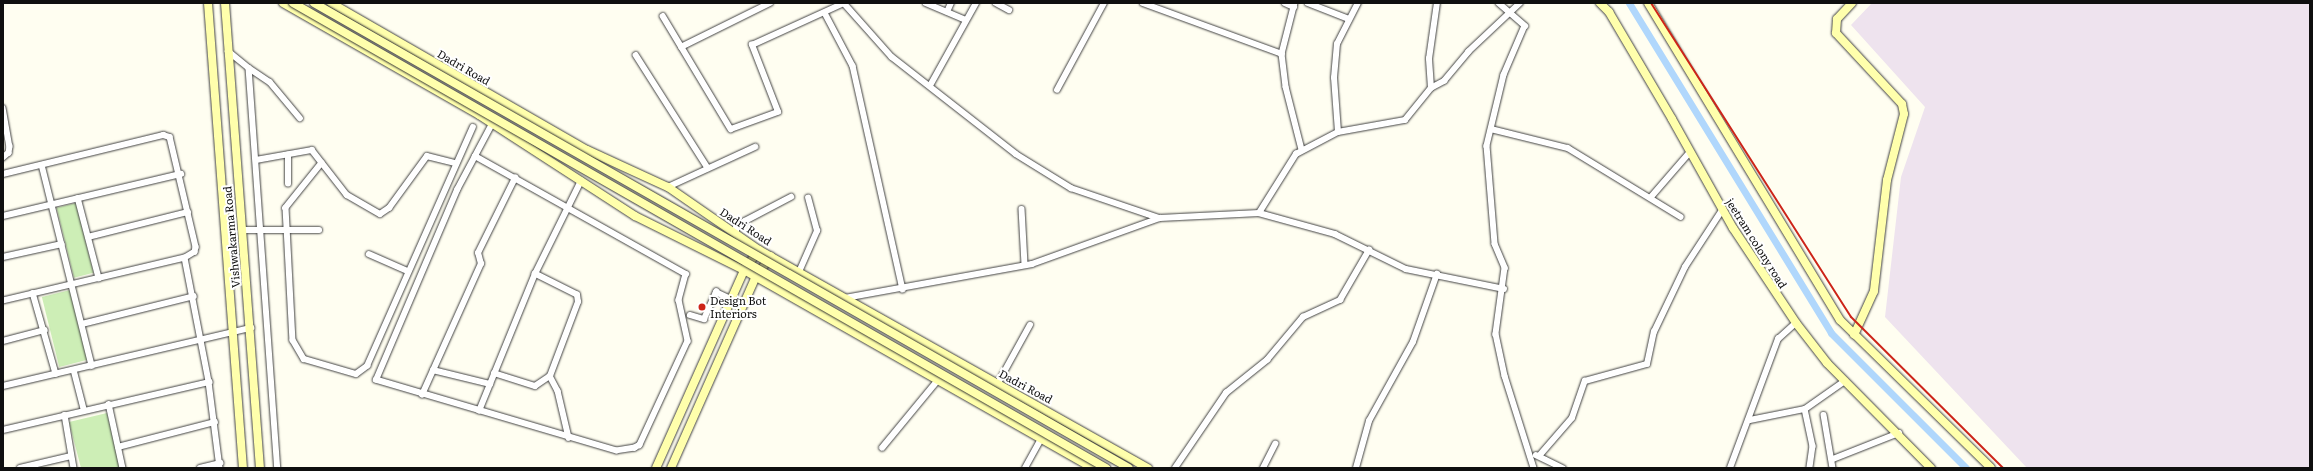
<!DOCTYPE html>
<style>
body{margin:0}
#map{position:relative;width:2313px;height:471px;overflow:hidden;background:#fffef1;font-family:Literata,serif}
div>[style]{position:absolute}
.industrial>*{inset:0;background:#eee3ee}
.green>*{inset:0;background:#cdeeb6;transform-origin:0 0}
.canal>*{height:7px;margin:-3.5px;padding:0 3.5px;transform-origin:3.5px;border-radius:3.5px;background:#b0d7fc}
.roads{filter:drop-shadow(0 0 1px #424242) drop-shadow(0 0 1px #424242)}
.street>*{height:5.5px;margin:-2.75px;padding:0 2.75px;transform-origin:2.75px;border-radius:2.75px;background:#fff}
.secondary>*{height:8px;margin:-4px;padding:0 4px;transform-origin:4px;border-radius:4px;background:#ffffac}
.rail>*{height:2px;margin:-1px;padding:0 1px;transform-origin:1px;border-radius:1px;background:#cd2419}
.bridges{filter:drop-shadow(0 0 1px #313131) drop-shadow(0 0 1px #313131)}
.secondary-bridge>*{height:8px;margin:-4px;padding:0 4px;transform-origin:4px;border-radius:4px;background:#ffffac}
.dots>*{width:11px;height:11px;translate:-50% -50%;box-sizing:border-box;border:2px solid #fff;border-radius:50%}
span{translate:-50% -50%;white-space:nowrap;text-align:center;line-height:1.15;-webkit-text-stroke:4px #fff;paint-order:stroke}
.street-label{font-size:11px;color:#0f0f0f}
.poi-label{font-size:11px;color:#0f0f0f}
.left{translate:0 -50%;text-align:left}
.frame{position:absolute;inset:0;border:4px solid #0f0f0f;pointer-events:none}
</style>
<div id="map">
<div class="industrial">
<div style="clip-path:polygon(1872px 3px,2310px 3px,2310px 468px,2027px 468px,1885px 317px,1901px 177px,1925px 107px,1851px 25px)"></div>
</div>
<div class="green">
<div style="left:76px;top:203px;width:72px;height:20px;rotate:76deg"></div>
<div style="left:70px;top:290px;width:72px;height:29px;rotate:76deg"></div>
<div style="clip-path:polygon(107px 413px,120px 468px,81px 468px,69px 422px)"></div>
</div>
<div class="canal">
<div style="left:1629px;top:3px;width:387px;rotate:58.5deg"></div>
<div style="left:1831px;top:333px;width:191px;rotate:45deg"></div>
</div>
<div class="roads">
<div class="street">
<div style="left:844px;top:3px;width:72px;rotate:48.4deg"></div>
<div style="left:892px;top:57px;width:157px;rotate:38deg"></div>
<div style="left:1016px;top:154px;width:65px;rotate:31.7deg"></div>
<div style="left:1071px;top:188px;width:93px;rotate:18.8deg"></div>
<div style="left:926px;top:3px;width:43px;rotate:23deg"></div>
<div style="left:996px;top:3px;width:15px;rotate:28deg"></div>
<div style="left:1143px;top:3px;width:148px;rotate:20.1deg"></div>
<div style="left:1285px;top:3px;width:10px;rotate:24deg"></div>
<div style="left:1295px;top:3px;width:53px;rotate:104.3deg"></div>
<div style="left:1282px;top:54px;width:33px;rotate:83deg"></div>
<div style="left:1286px;top:87px;width:65px;rotate:75.7deg"></div>
<div style="left:1308px;top:3px;width:44px;rotate:21.3deg"></div>
<div style="left:1499px;top:3px;width:35px;rotate:41deg"></div>
<div style="left:1525px;top:26px;width:53px;rotate:113.2deg"></div>
<div style="left:1504px;top:75px;width:73px;rotate:103.5deg"></div>
<div style="left:1487px;top:146px;width:98px;rotate:85.3deg"></div>
<div style="left:1495px;top:244px;width:26px;rotate:67deg"></div>
<div style="left:1505px;top:268px;width:67px;rotate:97.8deg"></div>
<div style="left:1496px;top:334px;width:43px;rotate:77.9deg"></div>
<div style="left:1505px;top:376px;width:96px;rotate:72.5deg"></div>
<div style="left:947px;top:12px;width:10px;rotate:-66deg"></div>
<div style="left:825px;top:13px;width:60px;rotate:62.2deg"></div>
<div style="left:853px;top:66px;width:229px;rotate:77.4deg"></div>
<div style="left:663px;top:16px;width:132px;rotate:59deg"></div>
<div style="left:731px;top:129px;width:50px;rotate:-19.9deg"></div>
<div style="left:778px;top:112px;width:72px;rotate:-111.2deg"></div>
<div style="left:752px;top:45px;width:101px;rotate:-24.5deg"></div>
<div style="left:681px;top:47px;width:99px;rotate:-26.3deg"></div>
<div style="left:228px;top:51px;width:27px;rotate:39deg"></div>
<div style="left:249px;top:68px;width:401px;rotate:85.9deg"></div>
<div style="left:636px;top:55px;width:134px;rotate:57.5deg"></div>
<div style="left:249px;top:68px;width:25px;rotate:34deg"></div>
<div style="left:270px;top:82px;width:47px;rotate:50.2deg"></div>
<div style="left:931px;top:84px;width:93px;rotate:-60.9deg"></div>
<div style="left:1431px;top:88px;width:29px;rotate:-94deg"></div>
<div style="left:1429px;top:59px;width:57px;rotate:-81.9deg"></div>
<div style="left:1057px;top:90px;width:99px;rotate:-61.6deg"></div>
<div style="left:3px;top:108px;width:39px;rotate:80deg"></div>
<div style="left:10px;top:146px;width:7px;rotate:98deg"></div>
<div style="left:9px;top:153px;width:8px;rotate:140deg"></div>
<div style="left:1491px;top:129px;width:79px;rotate:13.9deg"></div>
<div style="left:1568px;top:148px;width:132px;rotate:31.4deg"></div>
<div style="left:1338px;top:132px;width:54px;rotate:-94.2deg"></div>
<div style="left:1334px;top:78px;width:34px;rotate:-85deg"></div>
<div style="left:1337px;top:44px;width:46px;rotate:-62.9deg"></div>
<div style="left:475px;top:156px;width:242px;rotate:29.2deg"></div>
<div style="left:686px;top:274px;width:27px;rotate:105deg"></div>
<div style="left:679px;top:300px;width:42px;rotate:77.6deg"></div>
<div style="left:688px;top:341px;width:115px;rotate:114.8deg"></div>
<div style="left:640px;top:445px;width:6px;rotate:149deg"></div>
<div style="left:635px;top:448px;width:18px;rotate:171deg"></div>
<div style="left:617px;top:451px;width:251px;rotate:-163.6deg"></div>
<div style="left:376px;top:380px;width:207px;rotate:-66.9deg"></div>
<div style="left:457px;top:190px;width:38px;rotate:-62deg"></div>
<div style="left:475px;top:156px;width:36px;rotate:-62deg"></div>
<div style="left:256px;top:160px;width:57px;rotate:-10.1deg"></div>
<div style="left:312px;top:150px;width:57px;rotate:52.1deg"></div>
<div style="left:347px;top:195px;width:38px;rotate:30deg"></div>
<div style="left:380px;top:214px;width:11px;rotate:-34deg"></div>
<div style="left:389px;top:208px;width:64px;rotate:-53.8deg"></div>
<div style="left:427px;top:156px;width:29px;rotate:14deg"></div>
<div style="left:322px;top:163px;width:58px;rotate:128.7deg"></div>
<div style="left:286px;top:208px;width:132px;rotate:87deg"></div>
<div style="left:293px;top:340px;width:22px;rotate:60deg"></div>
<div style="left:304px;top:359px;width:54px;rotate:16.1deg"></div>
<div style="left:356px;top:374px;width:14px;rotate:-36deg"></div>
<div style="left:367px;top:366px;width:261px;rotate:-66.1deg"></div>
<div style="left:42px;top:165px;width:207px;rotate:76deg"></div>
<div style="left:3px;top:174px;width:165px;rotate:-13.7deg"></div>
<div style="left:163px;top:135px;width:7px;rotate:16deg"></div>
<div style="left:170px;top:137px;width:113px;rotate:76.7deg"></div>
<div style="left:196px;top:247px;width:5px;rotate:101deg"></div>
<div style="left:195px;top:252px;width:12px;rotate:149deg"></div>
<div style="left:185px;top:258px;width:187px;rotate:166.7deg"></div>
<div style="left:288px;top:184px;width:29px;rotate:-90deg"></div>
<div style="left:668px;top:187px;width:96px;rotate:-24.7deg"></div>
<div style="left:1651px;top:197px;width:60px;rotate:-49.1deg"></div>
<div style="left:78px;top:198px;width:83px;rotate:75.3deg"></div>
<div style="left:1022px;top:209px;width:56px;rotate:86.9deg"></div>
<div style="left:1259px;top:213px;width:79px;rotate:15.4deg"></div>
<div style="left:1335px;top:234px;width:79px;rotate:26.2deg"></div>
<div style="left:1406px;top:269px;width:100px;rotate:11.5deg"></div>
<div style="left:3px;top:216px;width:183px;rotate:-13.3deg"></div>
<div style="left:242px;top:230px;width:77px"></div>
<div style="left:736px;top:235px;width:7px;rotate:-90deg"></div>
<div style="left:736px;top:228px;width:11px;rotate:-38deg"></div>
<div style="left:745px;top:221px;width:52px;rotate:-27.6deg"></div>
<div style="left:88px;top:237px;width:103px;rotate:-14deg"></div>
<div style="left:369px;top:254px;width:43px;rotate:23.6deg"></div>
<div style="left:3px;top:257px;width:60px;rotate:-12.4deg"></div>
<div style="left:185px;top:258px;width:126px;rotate:79deg"></div>
<div style="left:209px;top:382px;width:87px;rotate:82.7deg"></div>
<div style="left:799px;top:272px;width:45px;rotate:-66.3deg"></div>
<div style="left:817px;top:231px;width:34px;rotate:-105deg"></div>
<div style="left:33px;top:293px;width:84px;rotate:74.1deg"></div>
<div style="left:845px;top:298px;width:190px;rotate:-10.3deg"></div>
<div style="left:1032px;top:264px;width:136px;rotate:-19.8deg"></div>
<div style="left:1160px;top:218px;width:99px;rotate:-2.9deg"></div>
<div style="left:1259px;top:213px;width:70px;rotate:-57.9deg"></div>
<div style="left:1296px;top:154px;width:47px;rotate:-27.6deg"></div>
<div style="left:1338px;top:132px;width:68px;rotate:-10.2deg"></div>
<div style="left:1405px;top:120px;width:41px;rotate:-50.9deg"></div>
<div style="left:1431px;top:88px;width:15px;rotate:-28deg"></div>
<div style="left:1444px;top:81px;width:38px;rotate:-50deg"></div>
<div style="left:1468px;top:52px;width:71px;rotate:-43.3deg"></div>
<div style="left:690px;top:315px;width:15px;rotate:16deg"></div>
<div style="left:704px;top:319px;width:30px;rotate:-66deg"></div>
<div style="left:716px;top:292px;width:17px;rotate:25deg"></div>
<div style="left:82px;top:324px;width:115px;rotate:-14deg"></div>
<div style="left:3px;top:341px;width:43px;rotate:-14.7deg"></div>
<div style="left:74px;top:370px;width:40px;rotate:75.6deg"></div>
<div style="left:433px;top:370px;width:59px;rotate:13.8deg"></div>
<div style="left:494px;top:373px;width:43px;rotate:17.6deg"></div>
<div style="left:535px;top:386px;width:18px;rotate:-34deg"></div>
<div style="left:550px;top:376px;width:79px;rotate:-69.3deg"></div>
<div style="left:578px;top:302px;width:7px;rotate:-98deg"></div>
<div style="left:577px;top:295px;width:47px;rotate:-153.4deg"></div>
<div style="left:550px;top:376px;width:17px;rotate:62deg"></div>
<div style="left:558px;top:391px;width:48px;rotate:76.8deg"></div>
<div style="left:998px;top:383px;width:66px;rotate:-61.1deg"></div>
<div style="left:3px;top:386px;width:255px;rotate:-13.2deg"></div>
<div style="left:422px;top:395px;width:144px;rotate:-65.8deg"></div>
<div style="left:481px;top:264px;width:11px;rotate:-105deg"></div>
<div style="left:478px;top:253px;width:84px;rotate:-63.7deg"></div>
<div style="left:109px;top:404px;width:66px;rotate:77.7deg"></div>
<div style="left:1805px;top:409px;width:38px;rotate:78deg"></div>
<div style="left:1813px;top:446px;width:22px;rotate:98deg"></div>
<div style="left:479px;top:411px;width:148px;rotate:-67.8deg"></div>
<div style="left:535px;top:274px;width:104px;rotate:-63.7deg"></div>
<div style="left:65px;top:415px;width:54px;rotate:80.4deg"></div>
<div style="left:1824px;top:415px;width:54px;rotate:80.4deg"></div>
<div style="left:1750px;top:420px;width:56px;rotate:-11.3deg"></div>
<div style="left:1805px;top:409px;width:49px;rotate:-35deg"></div>
<div style="left:3px;top:430px;width:212px;rotate:-13.1deg"></div>
<div style="left:118px;top:447px;width:100px;rotate:-14.5deg"></div>
<div style="left:882px;top:448px;width:88px;rotate:-50.5deg"></div>
<div style="left:1536px;top:455px;width:30px;rotate:26deg"></div>
<div style="left:1539px;top:456px;width:50px;rotate:-49deg"></div>
<div style="left:1572px;top:418px;width:39px;rotate:-71deg"></div>
<div style="left:1585px;top:381px;width:64px;rotate:-15.3deg"></div>
<div style="left:1647px;top:364px;width:33px;rotate:-78deg"></div>
<div style="left:1654px;top:332px;width:72px;rotate:-64.5deg"></div>
<div style="left:1685px;top:267px;width:69px;rotate:-56.8deg"></div>
<div style="left:1833px;top:459px;width:71px;rotate:-21.5deg"></div>
<div style="left:20px;top:468px;width:52px;rotate:-13.2deg"></div>
<div style="left:200px;top:468px;width:21px;rotate:-14deg"></div>
<div style="left:1025px;top:468px;width:33px;rotate:-61deg"></div>
<div style="left:1175px;top:468px;width:91px;rotate:-55.8deg"></div>
<div style="left:1226px;top:393px;width:53px;rotate:-38.8deg"></div>
<div style="left:1267px;top:360px;width:56px;rotate:-50.1deg"></div>
<div style="left:1303px;top:317px;width:41px;rotate:-24.7deg"></div>
<div style="left:1340px;top:300px;width:58px;rotate:-59.9deg"></div>
<div style="left:1263px;top:468px;width:27px;rotate:-63deg"></div>
<div style="left:1356px;top:468px;width:49px;rotate:-74.5deg"></div>
<div style="left:1369px;top:421px;width:90px;rotate:-60.9deg"></div>
<div style="left:1413px;top:342px;width:72px;rotate:-70.6deg"></div>
<div style="left:1730px;top:468px;width:138px;rotate:-69.6deg"></div>
<div style="left:1778px;top:339px;width:24px;rotate:-42deg"></div>
</div>
<div class="secondary">
<div style="left:208px;top:3px;width:466px;rotate:85.7deg"></div>
<div style="left:225px;top:3px;width:466px;rotate:85.7deg"></div>
<div style="left:283px;top:3px;width:226px;rotate:29.7deg"></div>
<div style="left:479px;top:115px;width:186px;rotate:32.9deg"></div>
<div style="left:635px;top:216px;width:122px;rotate:26.4deg"></div>
<div style="left:744px;top:270px;width:401px;rotate:29.6deg"></div>
<div style="left:331px;top:3px;width:295px;rotate:29.9deg"></div>
<div style="left:587px;top:150px;width:89px;rotate:24.6deg"></div>
<div style="left:668px;top:187px;width:111px;rotate:34.7deg"></div>
<div style="left:759px;top:250px;width:446px;rotate:29.3deg"></div>
<div style="left:1600px;top:3px;width:13px;rotate:45deg"></div>
<div style="left:1609px;top:12px;width:124px;rotate:59.5deg"></div>
<div style="left:1672px;top:119px;width:125px;rotate:60.8deg"></div>
<div style="left:1733px;top:228px;width:114px;rotate:56.4deg"></div>
<div style="left:1796px;top:323px;width:51px;rotate:52.2deg"></div>
<div style="left:1827px;top:363px;width:148px;rotate:45.3deg"></div>
<div style="left:1648px;top:3px;width:371px;rotate:58.8deg"></div>
<div style="left:1840px;top:320px;width:211px;rotate:44.4deg"></div>
<div style="left:1852px;top:3px;width:22px;rotate:133deg"></div>
<div style="left:1837px;top:19px;width:14px;rotate:94deg"></div>
<div style="left:1836px;top:33px;width:97px;rotate:47.1deg"></div>
<div style="left:1902px;top:104px;width:10px;rotate:79deg"></div>
<div style="left:1904px;top:114px;width:68px;rotate:104.4deg"></div>
<div style="left:1887px;top:180px;width:112px;rotate:96.7deg"></div>
<div style="left:1874px;top:291px;width:48px;rotate:114.4deg"></div>
<div style="left:656px;top:468px;width:217px;rotate:-66deg"></div>
<div style="left:744px;top:270px;width:25px;rotate:-53deg"></div>
<div style="left:671px;top:468px;width:208px;rotate:-66.1deg"></div>
<div style="left:755px;top:278px;width:27px;rotate:-54deg"></div>
</div>
</div>
<div class="rail">
<div style="left:1651px;top:3px;width:372px;rotate:57.5deg"></div>
<div style="left:1851px;top:317px;width:214px;rotate:44.8deg"></div>
</div>
<div class="bridges">
<div class="secondary-bridge">
<div style="left:293px;top:3px;width:937px;rotate:29.77deg"></div>
<div style="left:314px;top:3px;width:938px;rotate:29.71deg"></div>
</div>
</div>
<div class="dots">
<div style="left:702px;top:307px;background:#cd2419"></div>
</div>
<div class="street-label">
<span style="left:464px;top:67px;rotate:30deg">Dadri Road</span>
<span style="left:746px;top:226px;rotate:33deg">Dadri Road</span>
<span style="left:231px;top:237px;rotate:-95deg">Vishwakarma Road</span>
<span style="left:1757px;top:243px;rotate:58deg">jeetram colony road</span>
<span style="left:1026px;top:386px;rotate:28deg">Dadri Road</span>
</div>
<div class="poi-label">
<span class="left" style="left:710px;top:307px">Design Bot<br>Interiors</span>
</div>
<div class="frame"></div>
</div>
